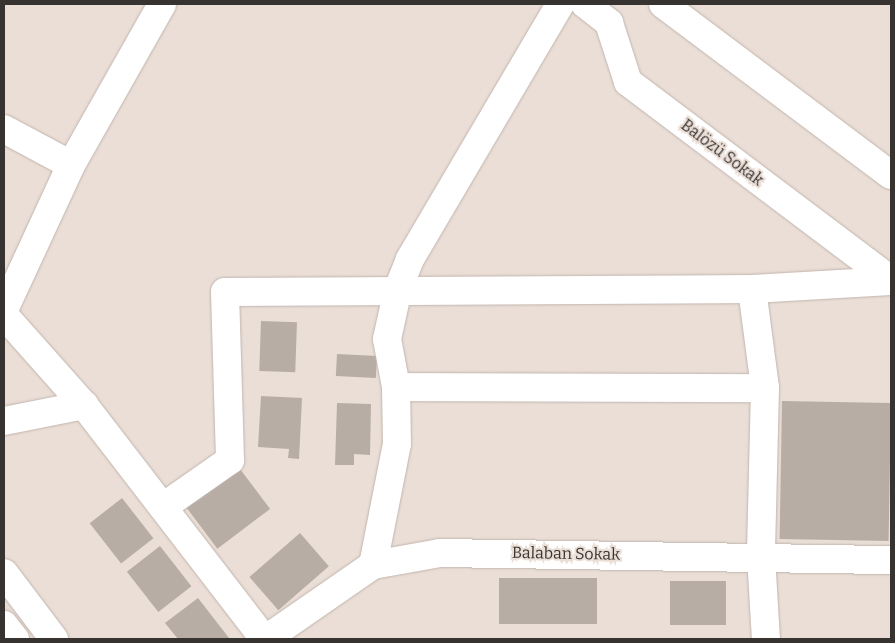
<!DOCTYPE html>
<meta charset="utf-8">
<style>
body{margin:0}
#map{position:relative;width:895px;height:643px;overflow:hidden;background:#eaded6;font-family:Bitter,serif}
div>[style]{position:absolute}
.building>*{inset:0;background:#b8ada5;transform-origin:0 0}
.roads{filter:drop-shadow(0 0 1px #c1b5ae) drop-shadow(0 0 1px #c1b5ae)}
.minor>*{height:28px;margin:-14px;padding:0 14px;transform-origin:14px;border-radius:14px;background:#fff}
span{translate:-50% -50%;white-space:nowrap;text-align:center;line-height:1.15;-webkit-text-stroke:4px #eaded6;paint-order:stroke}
.street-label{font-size:16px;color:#373330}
.frame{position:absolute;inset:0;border:5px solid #373330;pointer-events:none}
</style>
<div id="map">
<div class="building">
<div style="left:261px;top:321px;width:36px;height:50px;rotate:2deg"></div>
<div style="left:337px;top:354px;width:40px;height:22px;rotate:3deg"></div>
<div style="clip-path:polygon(261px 396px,302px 398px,299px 459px,288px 458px,289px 449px,258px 447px)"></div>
<div style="left:782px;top:401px;width:109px;height:138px;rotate:1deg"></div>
<div style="clip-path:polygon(337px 403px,371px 404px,370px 455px,354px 454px,354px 465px,335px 465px)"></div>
<div style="left:237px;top:465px;width:55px;height:66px;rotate:53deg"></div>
<div style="left:122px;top:498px;width:51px;height:41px;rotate:52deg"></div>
<div style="left:300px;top:533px;width:44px;height:67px;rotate:49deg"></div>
<div style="left:160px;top:546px;width:51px;height:42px;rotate:52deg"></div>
<div style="left:597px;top:578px;width:46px;height:98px;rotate:90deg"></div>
<div style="left:670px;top:581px;width:56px;height:44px"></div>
<div style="clip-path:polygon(198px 598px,229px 638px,228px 639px,178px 639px,165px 623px)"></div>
</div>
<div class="roads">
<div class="minor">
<div style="left:585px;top:4px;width:31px;rotate:38deg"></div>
<div style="left:609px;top:23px;width:62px;rotate:72.1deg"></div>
<div style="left:628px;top:82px;width:329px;rotate:37deg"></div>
<div style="left:663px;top:4px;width:285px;rotate:36.9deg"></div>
<div style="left:4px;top:129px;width:76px;rotate:28.2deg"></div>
<div style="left:752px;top:289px;width:100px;rotate:82.5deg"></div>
<div style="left:765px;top:388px;width:168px;rotate:91.4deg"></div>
<div style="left:761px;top:556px;width:83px;rotate:86.6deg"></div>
<div style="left:4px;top:310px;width:160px;rotate:-65.2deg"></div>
<div style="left:71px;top:165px;width:185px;rotate:-60.5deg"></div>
<div style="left:4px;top:315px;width:120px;rotate:48.4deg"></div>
<div style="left:84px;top:405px;width:295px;rotate:52.4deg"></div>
<div style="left:396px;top:387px;width:369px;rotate:0.2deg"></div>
<div style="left:4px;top:421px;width:82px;rotate:-11.3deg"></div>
<div style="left:163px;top:507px;width:82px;rotate:-35deg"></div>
<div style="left:230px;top:460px;width:168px;rotate:-91.7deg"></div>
<div style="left:225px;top:292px;width:527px;rotate:-0.33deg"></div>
<div style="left:752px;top:289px;width:139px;rotate:-3.3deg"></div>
<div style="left:373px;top:565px;width:123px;rotate:-78.8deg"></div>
<div style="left:397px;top:444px;width:57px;rotate:-91deg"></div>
<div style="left:396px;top:387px;width:49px;rotate:-100.6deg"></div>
<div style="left:387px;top:339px;width:51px;rotate:-77.6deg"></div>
<div style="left:398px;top:289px;width:32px;rotate:-68deg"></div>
<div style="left:410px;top:259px;width:296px;rotate:-59.5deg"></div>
<div style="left:4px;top:573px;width:83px;rotate:52.9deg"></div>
<div style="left:4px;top:625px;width:18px;rotate:52deg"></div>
<div style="left:266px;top:639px;width:130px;rotate:-34.7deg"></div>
<div style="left:373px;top:565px;width:68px;rotate:-10.2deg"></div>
<div style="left:440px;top:553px;width:451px;rotate:0.9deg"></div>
</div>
</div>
<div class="street-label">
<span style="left:722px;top:153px;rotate:37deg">Balözü Sokak</span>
<span style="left:566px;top:554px;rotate:1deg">Balaban Sokak</span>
</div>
<div class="frame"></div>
</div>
